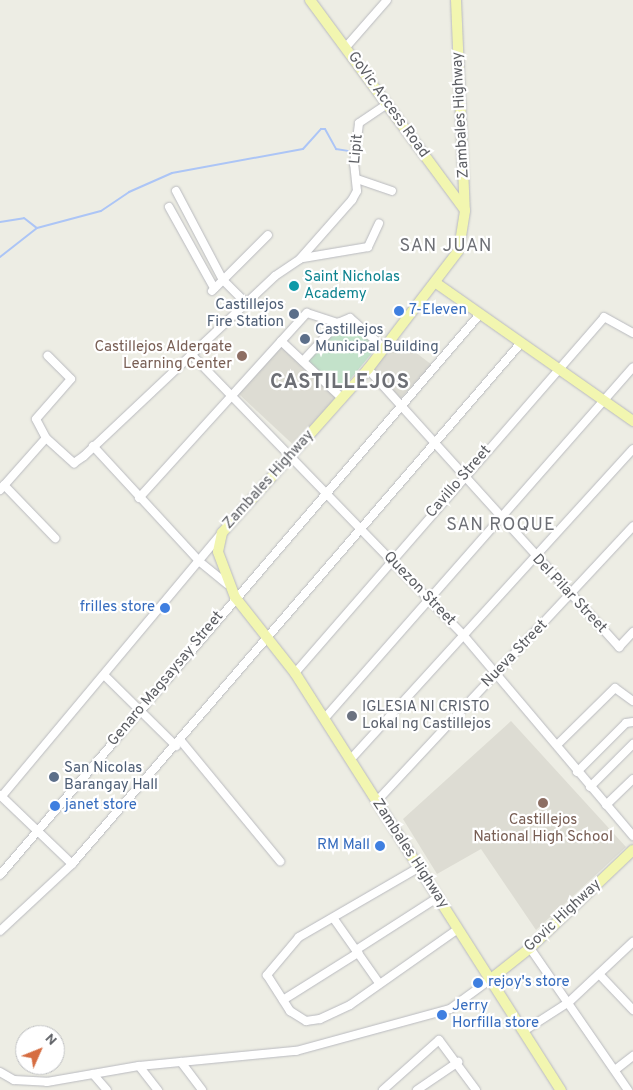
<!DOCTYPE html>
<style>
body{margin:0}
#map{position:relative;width:633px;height:1090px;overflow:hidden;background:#edede4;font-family:Overpass,sans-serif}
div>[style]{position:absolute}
.education>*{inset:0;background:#dddcd3;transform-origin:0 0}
.green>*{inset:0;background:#c3e2ca}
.stream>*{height:2px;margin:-1px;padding:0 1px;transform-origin:1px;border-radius:1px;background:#acc5f6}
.roads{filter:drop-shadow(0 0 1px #b9babf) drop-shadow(0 0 1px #b9babf)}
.minor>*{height:8px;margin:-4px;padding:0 4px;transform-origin:4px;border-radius:4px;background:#fff}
.major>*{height:10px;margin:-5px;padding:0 5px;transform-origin:5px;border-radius:5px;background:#f2f6b0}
.dots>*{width:14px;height:14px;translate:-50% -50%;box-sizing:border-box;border:2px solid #fff;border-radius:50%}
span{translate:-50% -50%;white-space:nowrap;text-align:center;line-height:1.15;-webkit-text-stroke:4.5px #fff;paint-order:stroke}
.street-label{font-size:15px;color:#5c5e63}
.culture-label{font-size:15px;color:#0d838f}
.left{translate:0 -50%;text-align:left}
.service-label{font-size:15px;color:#4e5e75}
.right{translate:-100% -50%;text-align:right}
.shop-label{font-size:15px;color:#366cbe}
.education-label{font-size:15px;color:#785e54}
.worship-label{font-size:15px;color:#5b616d}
.quarter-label{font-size:18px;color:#6d6f75;letter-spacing:1px}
.district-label{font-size:20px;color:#6d6f75;font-weight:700;letter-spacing:1px}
.north{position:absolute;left:15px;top:1025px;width:50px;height:50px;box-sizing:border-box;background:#fff;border:1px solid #bebfc1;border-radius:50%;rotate:46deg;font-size:14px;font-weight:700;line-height:20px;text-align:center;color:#5c5e63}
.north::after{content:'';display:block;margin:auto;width:18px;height:22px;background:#d66d41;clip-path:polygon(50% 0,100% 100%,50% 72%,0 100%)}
</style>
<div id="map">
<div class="education">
<div style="clip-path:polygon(397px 338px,432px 365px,400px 399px,372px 369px)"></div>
<div style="left:282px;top:344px;width:77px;height:66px;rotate:43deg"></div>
<div style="clip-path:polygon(511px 721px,626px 847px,536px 930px,481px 849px,437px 874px,403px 819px)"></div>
</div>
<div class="green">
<div style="clip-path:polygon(349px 324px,377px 347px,339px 393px,306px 363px,339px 325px)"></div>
</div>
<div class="stream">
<div style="left:0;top:222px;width:24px;rotate:-9deg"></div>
<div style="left:24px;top:218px;width:16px;rotate:38deg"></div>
<div style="left:0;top:257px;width:47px;rotate:-38.1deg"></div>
<div style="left:37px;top:228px;width:66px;rotate:-14.9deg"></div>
<div style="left:101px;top:211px;width:34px;rotate:-34deg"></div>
<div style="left:129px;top:192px;width:47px;rotate:-23.8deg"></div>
<div style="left:172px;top:173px;width:133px;rotate:-10.4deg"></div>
<div style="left:303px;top:149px;width:27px;rotate:-48deg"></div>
<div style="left:321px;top:129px;width:4px"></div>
<div style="left:325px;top:129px;width:23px;rotate:61deg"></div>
<div style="left:336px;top:149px;width:12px;rotate:9deg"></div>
</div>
<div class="roads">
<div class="minor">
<div style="left:346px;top:47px;width:62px;rotate:-48.9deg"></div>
<div style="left:357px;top:179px;width:37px;rotate:19deg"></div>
<div style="left:176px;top:191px;width:101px;rotate:62.2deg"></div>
<div style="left:223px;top:280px;width:33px;rotate:45deg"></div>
<div style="left:169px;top:207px;width:93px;rotate:60.9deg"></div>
<div style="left:303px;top:258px;width:66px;rotate:-9.6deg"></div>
<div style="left:368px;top:247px;width:26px;rotate:-65deg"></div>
<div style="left:212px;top:291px;width:79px;rotate:-45deg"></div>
<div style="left:281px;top:341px;width:83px;rotate:43.1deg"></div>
<div style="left:191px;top:354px;width:392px;rotate:45.9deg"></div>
<div style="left:464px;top:636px;width:262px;rotate:49.8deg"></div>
<div style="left:303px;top:361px;width:52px;rotate:-47.4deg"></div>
<div style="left:338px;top:323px;width:13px;rotate:-23deg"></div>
<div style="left:350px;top:318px;width:45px;rotate:41.4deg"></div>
<div style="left:368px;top:369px;width:375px;rotate:47.9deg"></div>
<div style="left:619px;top:647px;width:21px;rotate:-47deg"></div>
<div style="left:46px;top:438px;width:38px;rotate:42deg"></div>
<div style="left:74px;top:463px;width:12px;rotate:-35deg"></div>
<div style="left:84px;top:456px;width:262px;rotate:-43.3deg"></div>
<div style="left:275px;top:276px;width:30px;rotate:-34deg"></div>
<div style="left:300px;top:259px;width:79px;rotate:-48.6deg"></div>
<div style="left:352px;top:200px;width:10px;rotate:-61deg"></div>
<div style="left:357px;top:191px;width:27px;rotate:-96deg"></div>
<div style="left:354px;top:164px;width:41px;rotate:-83deg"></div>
<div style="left:359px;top:123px;width:34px;rotate:-34deg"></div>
<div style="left:93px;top:446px;width:158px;rotate:47.3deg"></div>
<div style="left:200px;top:562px;width:35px;rotate:39deg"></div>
<div style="left:4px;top:485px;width:74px;rotate:46.1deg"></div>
<div style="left:0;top:490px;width:69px;rotate:-48.5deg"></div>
<div style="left:46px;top:438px;width:21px;rotate:-118deg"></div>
<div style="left:36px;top:419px;width:53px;rotate:-48.8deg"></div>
<div style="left:71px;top:379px;width:33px;rotate:-135deg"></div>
<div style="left:139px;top:498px;width:250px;rotate:-47.8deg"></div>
<div style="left:307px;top:313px;width:33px;rotate:18deg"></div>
<div style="left:295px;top:673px;width:471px;rotate:-49deg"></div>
<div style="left:604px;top:317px;width:33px;rotate:29deg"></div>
<div style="left:105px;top:676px;width:100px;rotate:44.6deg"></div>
<div style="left:324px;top:719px;width:468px;rotate:-48.7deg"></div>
<div style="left:181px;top:741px;width:156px;rotate:50.5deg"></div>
<div style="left:558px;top:744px;width:80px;rotate:-44.5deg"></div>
<div style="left:615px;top:688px;width:22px;rotate:36deg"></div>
<div style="left:350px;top:760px;width:420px;rotate:-47.7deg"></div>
<div style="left:577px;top:772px;width:69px;rotate:-45deg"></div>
<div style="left:626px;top:723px;width:7px;rotate:-8deg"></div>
<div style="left:590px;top:787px;width:61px;rotate:-45deg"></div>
<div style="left:0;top:795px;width:100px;rotate:43.8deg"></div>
<div style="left:2px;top:796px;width:340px;rotate:-50.1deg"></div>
<div style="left:376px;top:802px;width:377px;rotate:-47deg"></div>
<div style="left:606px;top:805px;width:37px;rotate:-44deg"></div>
<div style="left:418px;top:868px;width:138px;rotate:149.9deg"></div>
<div style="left:299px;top:937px;width:50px;rotate:130.1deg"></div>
<div style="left:267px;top:975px;width:43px;rotate:57.4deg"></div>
<div style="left:290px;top:1011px;width:19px;rotate:32deg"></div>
<div style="left:306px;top:1021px;width:14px;rotate:-8deg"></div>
<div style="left:320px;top:1019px;width:33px;rotate:-25deg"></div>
<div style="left:350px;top:1005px;width:132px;rotate:-35.1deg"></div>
<div style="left:0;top:875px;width:738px;rotate:-49.45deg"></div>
<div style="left:334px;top:919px;width:78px;rotate:54.9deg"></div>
<div style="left:0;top:931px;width:98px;rotate:-42.9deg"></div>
<div style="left:72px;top:864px;width:686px;rotate:-49.25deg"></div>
<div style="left:530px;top:948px;width:173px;rotate:55.4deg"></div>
<div style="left:356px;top:950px;width:96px;rotate:-32.7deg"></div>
<div style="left:599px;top:974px;width:50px;rotate:46.6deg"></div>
<div style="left:283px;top:1000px;width:89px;rotate:-32.1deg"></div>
<div style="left:524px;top:1031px;width:54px;rotate:-32.8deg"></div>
<div style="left:569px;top:1002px;width:88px;rotate:-43.2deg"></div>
<div style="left:181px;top:1062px;width:35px;rotate:53deg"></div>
<div style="left:139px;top:1066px;width:31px;rotate:52deg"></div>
<div style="left:615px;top:1070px;width:23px;rotate:-38deg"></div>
<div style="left:0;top:1072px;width:16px;rotate:30deg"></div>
<div style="left:14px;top:1080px;width:33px;rotate:3deg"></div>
<div style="left:47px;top:1082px;width:93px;rotate:-9.9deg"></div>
<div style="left:139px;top:1066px;width:158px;rotate:-5.5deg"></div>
<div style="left:296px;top:1051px;width:160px;rotate:-15.3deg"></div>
<div style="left:450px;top:1009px;width:51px;rotate:-36.2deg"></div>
<div style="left:93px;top:1074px;width:21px;rotate:49deg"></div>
<div style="left:383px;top:1090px;width:75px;rotate:-41.8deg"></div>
<div style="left:439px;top:1040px;width:62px;rotate:53.5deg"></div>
<div style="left:417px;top:1090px;width:50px;rotate:-34.3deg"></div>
</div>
<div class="major">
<div style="left:310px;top:0;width:261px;rotate:53.6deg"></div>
<div style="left:456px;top:0;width:211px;rotate:87.6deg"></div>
<div style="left:465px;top:211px;width:39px;rotate:99deg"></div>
<div style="left:459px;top:250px;width:150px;rotate:127.4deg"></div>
<div style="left:368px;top:369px;width:220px;rotate:131.7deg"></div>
<div style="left:222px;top:533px;width:19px;rotate:102deg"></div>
<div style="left:218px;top:552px;width:48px;rotate:69.3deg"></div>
<div style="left:235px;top:597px;width:97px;rotate:51.7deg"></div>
<div style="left:295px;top:673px;width:495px;rotate:57.5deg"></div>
<div style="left:436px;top:283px;width:241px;rotate:35deg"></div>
<div style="left:491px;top:979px;width:50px;rotate:-38.5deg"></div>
<div style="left:530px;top:948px;width:142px;rotate:-43.6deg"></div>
</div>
</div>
<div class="dots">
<div style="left:294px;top:286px;background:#0f9aa8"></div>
<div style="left:399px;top:311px;background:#3f7fe0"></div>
<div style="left:294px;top:314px;background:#5c6f8a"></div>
<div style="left:305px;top:339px;background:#5c6f8a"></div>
<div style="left:242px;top:356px;background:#8d6e63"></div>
<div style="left:165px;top:608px;background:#3f7fe0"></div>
<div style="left:352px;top:716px;background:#6b7280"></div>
<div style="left:54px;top:777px;background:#5c6f8a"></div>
<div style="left:543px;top:803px;background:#8d6e63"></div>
<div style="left:55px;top:806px;background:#3f7fe0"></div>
<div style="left:380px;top:846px;background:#3f7fe0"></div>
<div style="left:478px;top:983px;background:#3f7fe0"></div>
<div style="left:442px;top:1015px;background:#3f7fe0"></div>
</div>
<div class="street-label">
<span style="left:388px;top:105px;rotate:54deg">GoVic Access Road</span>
<span style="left:461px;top:115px;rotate:-93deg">Zambales Highway</span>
<span style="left:357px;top:149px;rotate:-85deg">Lipit</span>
<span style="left:269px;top:480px;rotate:-48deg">Zambales Highway</span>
<span style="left:459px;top:482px;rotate:-49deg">Cavillo Street</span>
<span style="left:419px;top:589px;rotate:46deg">Quezon Street</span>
<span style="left:569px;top:594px;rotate:47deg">Del Pilar Street</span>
<span style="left:515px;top:654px;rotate:-46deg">Nueva Street</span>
<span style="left:166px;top:679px;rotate:-50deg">Genaro Magsaysay Street</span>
<span style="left:410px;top:854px;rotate:57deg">Zambales Highway</span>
<span style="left:563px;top:916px;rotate:-43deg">Govic Highway</span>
</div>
<div class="culture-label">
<span class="left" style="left:304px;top:286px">Saint Nicholas<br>Academy</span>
</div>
<div class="service-label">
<span class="right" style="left:284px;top:314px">Castillejos<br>Fire Station</span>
<span class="left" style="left:315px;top:339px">Castillejos<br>Municipal Building</span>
<span class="left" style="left:64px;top:777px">San Nicolas<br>Barangay Hall</span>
</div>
<div class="shop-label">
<span class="left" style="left:409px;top:311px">7-Eleven</span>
<span class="right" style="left:155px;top:608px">frilles store</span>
<span class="left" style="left:65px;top:806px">janet store</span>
<span class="right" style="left:370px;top:846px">RM Mall</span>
<span class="left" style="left:488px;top:983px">rejoy's store</span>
<span class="left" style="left:452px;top:1015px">Jerry<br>Horfilla store</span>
</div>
<div class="education-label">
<span class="right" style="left:232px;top:356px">Castillejos Aldergate<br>Learning Center</span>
<span style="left:543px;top:829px">Castillejos<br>National High School</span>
</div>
<div class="worship-label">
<span class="left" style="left:362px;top:716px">IGLESIA NI CRISTO<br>Lokal ng Castillejos</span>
</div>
<div class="quarter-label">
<span style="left:446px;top:247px">SAN JUAN</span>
<span style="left:501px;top:526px">SAN ROQUE</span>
</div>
<div class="district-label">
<span style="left:340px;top:383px">CASTILLEJOS</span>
</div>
<div class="north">N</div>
</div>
